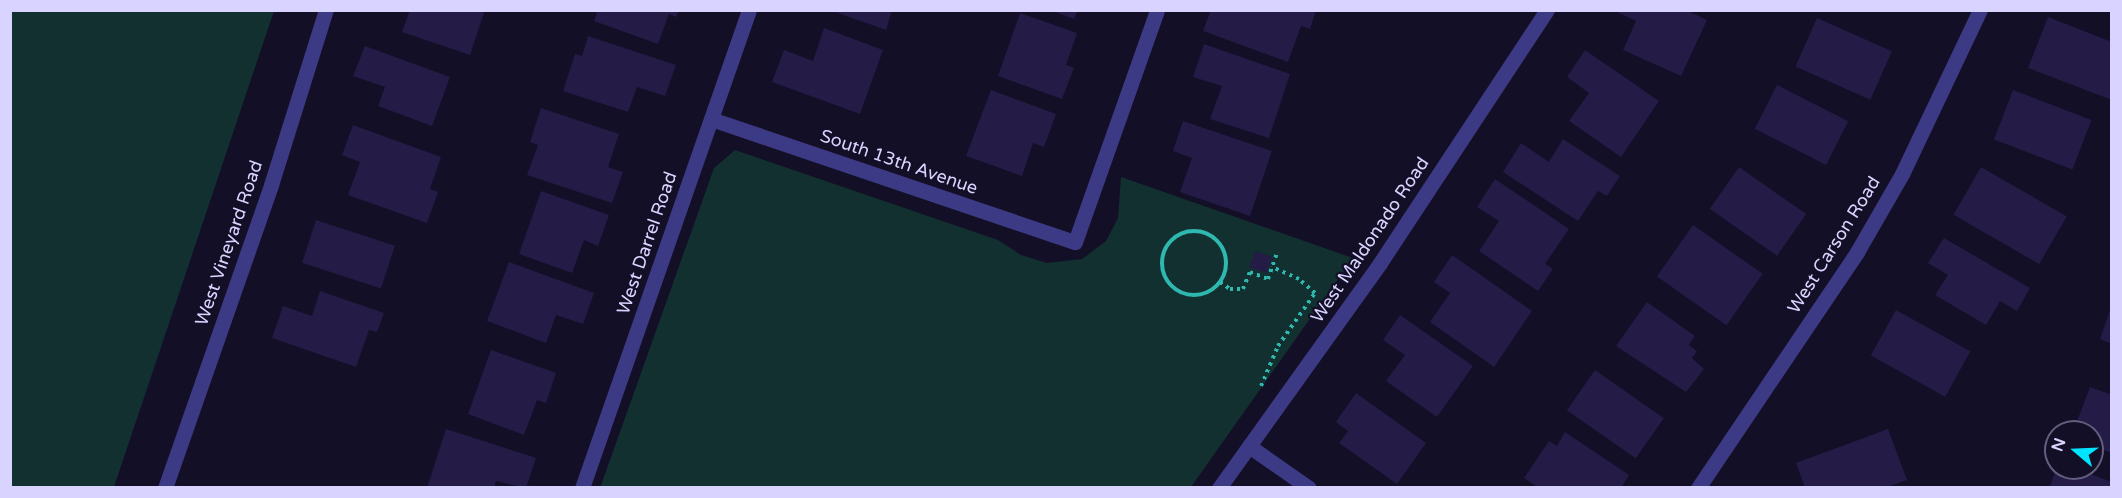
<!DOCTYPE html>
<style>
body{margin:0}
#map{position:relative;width:2122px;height:498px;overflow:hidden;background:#130f26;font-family:"Varela Round",sans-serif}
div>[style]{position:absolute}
.green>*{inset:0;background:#12302f}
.building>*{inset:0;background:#241b47;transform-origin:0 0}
.path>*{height:4px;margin-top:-2px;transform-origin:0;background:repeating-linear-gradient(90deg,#2fb8b0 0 3px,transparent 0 7.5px)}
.path>.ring{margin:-2px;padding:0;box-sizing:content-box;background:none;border:4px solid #2fb8b0;border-radius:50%}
.street>*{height:15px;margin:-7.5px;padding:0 7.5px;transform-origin:7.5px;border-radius:7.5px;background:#3d3a85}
span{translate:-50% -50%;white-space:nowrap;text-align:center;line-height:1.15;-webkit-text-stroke:4.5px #130f26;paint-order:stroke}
.street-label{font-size:18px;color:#d9d4ff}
.frame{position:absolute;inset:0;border:12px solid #d9d4ff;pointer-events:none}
.north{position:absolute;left:2044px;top:420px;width:60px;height:60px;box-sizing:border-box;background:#130f26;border:2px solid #625e7d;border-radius:50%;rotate:289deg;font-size:16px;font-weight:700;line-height:24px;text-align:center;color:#d9d4ff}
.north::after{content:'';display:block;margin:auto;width:21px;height:27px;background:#00e5ff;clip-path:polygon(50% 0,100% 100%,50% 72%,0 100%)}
</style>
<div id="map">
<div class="green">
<div style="clip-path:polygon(10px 11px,274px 11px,114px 487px,11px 487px)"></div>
<div style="clip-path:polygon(735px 150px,998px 240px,1021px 255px,1047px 263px,1082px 259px,1106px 241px,1118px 218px,1121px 177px,1353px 258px,1191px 487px,600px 488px,714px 168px)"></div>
</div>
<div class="building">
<div style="clip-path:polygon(410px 10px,485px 10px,470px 55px,402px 32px)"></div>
<div style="clip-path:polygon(598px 10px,679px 10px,676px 17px,669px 14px,658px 44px,594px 21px)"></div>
<div style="clip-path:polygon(830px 10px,892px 10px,886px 30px)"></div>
<div style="clip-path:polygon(1050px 10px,1078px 10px,1074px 19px)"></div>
<div style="clip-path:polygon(1211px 10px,1243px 12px,1316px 10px,1310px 29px,1301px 26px,1288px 62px,1203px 31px)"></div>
<div style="clip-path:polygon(1613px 10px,1686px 10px,1707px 20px,1681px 76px,1623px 50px,1636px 21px)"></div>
<div style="clip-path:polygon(1020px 13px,1077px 33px,1066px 65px,1074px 68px,1062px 99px,998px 76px)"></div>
<div style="clip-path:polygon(2048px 17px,2112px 42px,2112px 100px,2028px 68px)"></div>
<div style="left:1817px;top:18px;width:82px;height:53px;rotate:24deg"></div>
<div style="clip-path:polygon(824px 28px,883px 50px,860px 114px,772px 82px,784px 50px,813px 61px)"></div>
<div style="clip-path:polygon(588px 36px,676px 65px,665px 96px,637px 87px,628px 112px,563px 91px,575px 54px,582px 56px)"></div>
<div style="clip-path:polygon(1204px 44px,1290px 74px,1269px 138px,1210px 119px,1222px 86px,1193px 77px)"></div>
<div style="clip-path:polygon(365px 46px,450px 77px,432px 126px,378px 106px,385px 87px,353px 76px)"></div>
<div style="clip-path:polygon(1585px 50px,1659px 101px,1621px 157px,1569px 121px,1589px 93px,1567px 77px)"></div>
<div style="left:1777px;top:85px;width:80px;height:49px;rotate:27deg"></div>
<div style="clip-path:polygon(991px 90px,1056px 114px,1044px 147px,1033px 143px,1022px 176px,966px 156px)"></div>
<div style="left:2013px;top:90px;width:84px;height:53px;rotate:21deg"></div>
<div style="clip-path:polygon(541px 108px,619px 134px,608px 167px,623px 172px,612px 203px,527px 175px,538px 145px,530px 142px)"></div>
<div style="clip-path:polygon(1183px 121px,1272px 151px,1250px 216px,1180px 192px,1192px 158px,1173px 151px)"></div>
<div style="clip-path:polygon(353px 125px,441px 157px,430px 189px,438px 192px,427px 223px,348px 195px,360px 162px,342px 155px)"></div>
<div style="clip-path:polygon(1563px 139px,1620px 176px,1607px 196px,1598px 191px,1578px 221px,1503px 172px,1521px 143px,1549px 162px)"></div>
<div style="left:1739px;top:167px;width:82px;height:51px;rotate:35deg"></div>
<div style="left:1981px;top:167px;width:99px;height:55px;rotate:30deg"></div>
<div style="clip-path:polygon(1495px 179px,1569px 229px,1545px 264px,1553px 269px,1538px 291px,1479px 251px,1499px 221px,1477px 207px)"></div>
<div style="clip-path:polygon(541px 191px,609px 215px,598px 246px,584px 240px,572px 273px,519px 254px)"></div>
<div style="left:316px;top:220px;width:83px;height:45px;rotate:18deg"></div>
<div style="left:1693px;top:225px;width:85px;height:63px;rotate:35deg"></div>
<div style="clip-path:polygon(1944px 238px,2030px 288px,2017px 311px,2000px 301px,1986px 325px,1935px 295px,1948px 275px,1928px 263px)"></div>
<div style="left:1255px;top:251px;width:18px;height:17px;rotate:19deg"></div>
<div style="clip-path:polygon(1452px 255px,1532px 311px,1494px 367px,1430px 322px,1450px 293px,1434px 282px)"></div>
<div style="clip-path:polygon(509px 262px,594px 293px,583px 324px,556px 315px,546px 343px,487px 321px)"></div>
<div style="clip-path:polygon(320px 291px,384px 313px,377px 332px,369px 330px,356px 367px,272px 338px,283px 306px,312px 316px)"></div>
<div style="clip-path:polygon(1647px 302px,1695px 336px,1689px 345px,1697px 351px,1692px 358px,1704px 369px,1686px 392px,1616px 346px)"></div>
<div style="clip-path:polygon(2111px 307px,2112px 308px,2112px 344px,2100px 339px)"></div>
<div style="left:1896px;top:310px;width:85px;height:52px;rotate:29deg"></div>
<div style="clip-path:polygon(1400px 315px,1473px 366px,1437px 417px,1386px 381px,1405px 355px,1383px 340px)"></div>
<div style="clip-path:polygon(491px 350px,556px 373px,546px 403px,537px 400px,524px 435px,468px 414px)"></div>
<div style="left:1595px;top:370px;width:84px;height:49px;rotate:35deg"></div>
<div style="clip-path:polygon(2090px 387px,2112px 395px,2112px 453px,2092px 446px,2092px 432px,2073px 432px)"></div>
<div style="clip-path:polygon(1356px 393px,1426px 443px,1397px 484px,1339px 443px,1348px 431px,1336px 422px)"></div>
<div style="clip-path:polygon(446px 429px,536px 458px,526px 488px,496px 481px,494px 488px,427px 488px)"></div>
<div style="clip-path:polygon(1888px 429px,1907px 480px,1885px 488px,1805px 488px,1796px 463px)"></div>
<div style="clip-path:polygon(1565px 432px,1629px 475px,1621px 488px,1539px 488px,1524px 478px,1549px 441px,1557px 446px)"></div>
<div style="clip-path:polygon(2057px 468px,2074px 468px,2112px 482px,2112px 488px,2049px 488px)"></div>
</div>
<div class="path">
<div class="ring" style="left:1162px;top:231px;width:60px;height:60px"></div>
<div style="left:1220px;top:282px;width:12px;rotate:35deg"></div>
<div style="left:1230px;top:289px;width:13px"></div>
<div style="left:1243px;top:289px;width:18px;rotate:-68deg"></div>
<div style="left:1250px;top:272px;width:19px;rotate:21deg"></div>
<div style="left:1268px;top:279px;width:28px;rotate:-71deg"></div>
<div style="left:1261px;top:386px;width:43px;rotate:-67deg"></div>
<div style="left:1278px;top:346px;width:65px;rotate:-55.1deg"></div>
<div style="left:1315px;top:293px;width:21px;rotate:-139deg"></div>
<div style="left:1299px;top:279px;width:30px;rotate:-156deg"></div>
</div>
<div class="street">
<div style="left:711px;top:119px;width:384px;rotate:18.7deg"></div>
<div style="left:1075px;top:242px;width:246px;rotate:-70.5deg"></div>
<div style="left:1249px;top:446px;width:73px;rotate:35deg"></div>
<div style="left:165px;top:488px;width:321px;rotate:-70.7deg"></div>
<div style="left:271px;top:185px;width:183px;rotate:-72.6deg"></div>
<div style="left:582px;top:488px;width:506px;rotate:-70.74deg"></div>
<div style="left:1219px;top:488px;width:277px;rotate:-54.4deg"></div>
<div style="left:1380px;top:263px;width:303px;rotate:-56.6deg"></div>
<div style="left:1698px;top:488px;width:285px;rotate:-56deg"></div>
<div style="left:1857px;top:252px;width:90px;rotate:-60deg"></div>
<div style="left:1902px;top:174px;width:182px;rotate:-64.6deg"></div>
</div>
<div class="street-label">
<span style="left:899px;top:162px;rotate:19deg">South 13th Avenue</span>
<span style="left:1370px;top:240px;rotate:-56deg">West Maldonado Road</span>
<span style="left:229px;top:243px;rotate:-71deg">West Vineyard Road</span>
<span style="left:647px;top:243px;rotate:-71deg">West Darrel Road</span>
<span style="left:1834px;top:245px;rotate:-58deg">West Carson Road</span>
</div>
<div class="frame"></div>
<div class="north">N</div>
</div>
